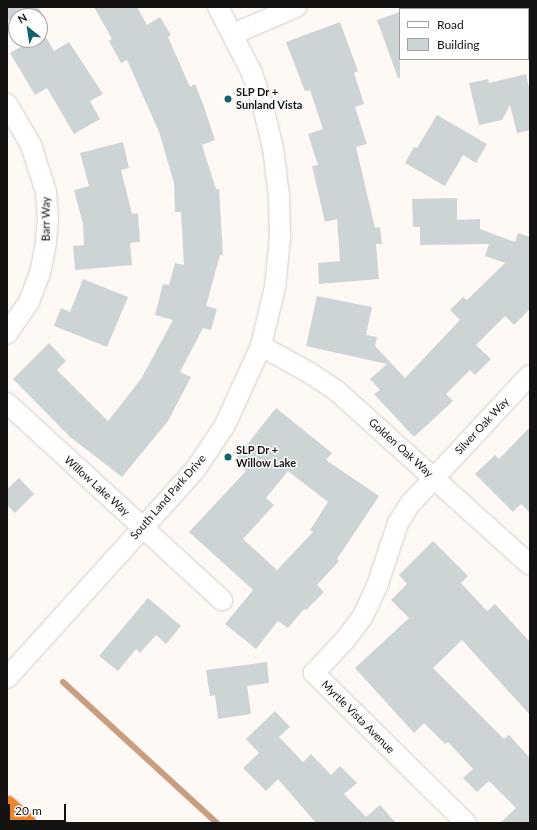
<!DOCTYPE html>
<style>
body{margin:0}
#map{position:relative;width:537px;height:830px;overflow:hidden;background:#fef9f5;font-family:Lato,sans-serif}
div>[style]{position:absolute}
.stream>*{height:6px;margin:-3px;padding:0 3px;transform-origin:3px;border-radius:3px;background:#c99d7f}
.building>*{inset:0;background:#cdd4d5}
.roads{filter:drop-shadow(0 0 1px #d3cdca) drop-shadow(0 0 1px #d3cdca)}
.minor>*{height:20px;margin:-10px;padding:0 10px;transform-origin:10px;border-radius:10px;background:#fff}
.highway>*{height:22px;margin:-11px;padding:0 11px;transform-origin:11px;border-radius:11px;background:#eb852c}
.dots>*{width:11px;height:11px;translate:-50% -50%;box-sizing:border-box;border:2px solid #fff;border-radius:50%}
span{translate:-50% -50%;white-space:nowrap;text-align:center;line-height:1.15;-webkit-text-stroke:3px #fff;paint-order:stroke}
.poi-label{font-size:11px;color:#151312;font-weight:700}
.left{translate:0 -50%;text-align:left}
.street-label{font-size:11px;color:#151312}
.frame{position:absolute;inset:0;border:8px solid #151312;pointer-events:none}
.legend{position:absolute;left:399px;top:8px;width:130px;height:52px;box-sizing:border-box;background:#fff;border:1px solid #a1a1a0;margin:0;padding:5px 7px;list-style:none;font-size:12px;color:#151312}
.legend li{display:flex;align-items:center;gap:8px;height:20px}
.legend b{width:20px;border:1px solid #a1a1a0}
.north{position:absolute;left:8px;top:8px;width:40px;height:40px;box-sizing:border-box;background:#fff;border:1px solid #a1a1a0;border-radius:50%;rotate:330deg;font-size:11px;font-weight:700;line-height:16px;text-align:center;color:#151312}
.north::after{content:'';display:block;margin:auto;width:14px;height:18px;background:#136269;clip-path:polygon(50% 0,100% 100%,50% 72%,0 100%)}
.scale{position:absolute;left:8px;top:804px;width:58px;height:18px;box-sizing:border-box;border:2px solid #151312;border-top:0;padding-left:5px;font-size:12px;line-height:14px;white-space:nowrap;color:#151312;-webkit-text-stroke:3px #fff;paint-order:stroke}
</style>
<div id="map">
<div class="stream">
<div style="left:63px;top:682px;width:209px;rotate:42.5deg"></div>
</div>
<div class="building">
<div style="clip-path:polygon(7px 7px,38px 7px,44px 17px,40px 20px,40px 16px,16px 16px,16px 32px,7px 17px)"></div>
<div style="clip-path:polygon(94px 7px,137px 7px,147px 25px,160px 17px,171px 35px,168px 37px,190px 87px,195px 84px,203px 104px,215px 140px,202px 145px,216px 189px,219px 189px,223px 255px,220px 255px,206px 306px,217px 309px,211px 330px,203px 328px,180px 372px,191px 377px,168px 421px,122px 477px,70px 437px,13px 379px,49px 343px,66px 361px,57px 370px,108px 421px,141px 379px,173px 320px,155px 315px,163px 284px,169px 285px,175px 263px,184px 265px,181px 212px,175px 212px,174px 183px,159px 132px,127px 60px,121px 63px,109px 41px,112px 39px)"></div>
<div style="clip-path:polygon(400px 12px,400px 78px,398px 78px,377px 20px)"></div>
<div style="clip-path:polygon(340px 22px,358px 71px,354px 73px,364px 104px,355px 107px,367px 144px,356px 147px,375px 228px,380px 227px,382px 244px,376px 244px,379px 279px,319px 284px,318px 263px,340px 261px,337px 219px,325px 222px,312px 166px,318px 165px,308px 134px,323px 129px,310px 90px,305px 91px,286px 42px)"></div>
<div style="clip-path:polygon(40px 27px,54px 51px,69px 42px,103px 94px,90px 101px,100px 119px,74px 134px,47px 88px,35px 95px,10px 53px,24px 45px,21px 40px,40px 40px)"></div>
<div style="clip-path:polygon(526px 74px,530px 92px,530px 130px,517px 133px,510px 105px,502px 120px,479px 125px,469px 83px,488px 79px,489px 83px)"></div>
<div style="clip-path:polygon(437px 115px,487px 144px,476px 163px,463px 155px,445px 186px,405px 163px,414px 147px,417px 148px)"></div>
<div style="clip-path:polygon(123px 142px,129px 168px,121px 170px,132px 214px,138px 213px,140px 242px,130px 243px,132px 265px,75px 270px,73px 246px,84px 245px,83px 224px,74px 190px,89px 186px,80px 153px)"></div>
<div style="clip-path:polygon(457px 198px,457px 220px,480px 219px,480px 229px,515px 242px,518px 233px,530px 237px,530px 309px,514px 325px,505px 316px,476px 345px,491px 359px,475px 375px,470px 370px,446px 394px,453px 401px,414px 437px,374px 394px,380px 390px,370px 379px,387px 364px,306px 346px,317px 296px,372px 307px,366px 335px,377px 337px,375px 346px,405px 378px,460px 320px,450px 310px,463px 297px,467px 300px,505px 263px,485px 256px,489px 244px,420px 245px,420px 227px,413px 227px,412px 199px)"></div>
<div style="clip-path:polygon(83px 279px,128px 297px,107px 347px,54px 326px,61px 308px,70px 312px)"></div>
<div style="clip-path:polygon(evenodd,276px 408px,332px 453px,326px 460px,379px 496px,337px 559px,339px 561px,317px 585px,324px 592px,306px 610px,304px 609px,288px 628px,278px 621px,256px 649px,225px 624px,253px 590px,189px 532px,246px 471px,234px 461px,276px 408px,288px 471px,328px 502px,310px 530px,313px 532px,277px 570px,243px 539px,274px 505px,266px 498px,288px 471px)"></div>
<div style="clip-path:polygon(530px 427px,530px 513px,521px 504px,513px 512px,475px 474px,495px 455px,499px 459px)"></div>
<div style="clip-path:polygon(19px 478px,34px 494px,15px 513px,7px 505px,7px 489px)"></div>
<div style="clip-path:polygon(433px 541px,468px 576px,461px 583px,487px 611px,495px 604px,530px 642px,530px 715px,462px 640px,433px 668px,504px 739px,509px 735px,530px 758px,530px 823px,500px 823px,516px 808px,489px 781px,477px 792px,463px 778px,473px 769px,448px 742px,445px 744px,424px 723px,414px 733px,355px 668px,409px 618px,391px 600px,407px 584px,399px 575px)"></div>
<div style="clip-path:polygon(148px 598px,181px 626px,166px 644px,156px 635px,140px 653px,136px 649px,118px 671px,99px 656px)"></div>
<div style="clip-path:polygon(267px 662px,269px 683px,247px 686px,251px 714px,218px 719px,215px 695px,210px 696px,206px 670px)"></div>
<div style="clip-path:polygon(275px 711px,290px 727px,279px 737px,303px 762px,311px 754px,331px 775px,340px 766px,357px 783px,344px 794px,366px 817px,380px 805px,396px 823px,316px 823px,278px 779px,266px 791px,243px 768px,259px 753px,246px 739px)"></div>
</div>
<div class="roads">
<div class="minor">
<div style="left:233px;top:34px;width:69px;rotate:-23.2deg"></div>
<div style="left:7px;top:104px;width:48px;rotate:59.7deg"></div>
<div style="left:31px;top:145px;width:49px;rotate:72.3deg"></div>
<div style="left:46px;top:192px;width:26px;rotate:86deg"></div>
<div style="left:48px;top:218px;width:25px;rotate:95deg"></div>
<div style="left:46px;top:243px;width:31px;rotate:101deg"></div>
<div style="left:40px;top:273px;width:31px;rotate:111deg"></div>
<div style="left:29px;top:302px;width:39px;rotate:125deg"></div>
<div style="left:261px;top:346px;width:56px;rotate:28.9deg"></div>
<div style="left:310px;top:373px;width:34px;rotate:34deg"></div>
<div style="left:338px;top:392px;width:258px;rotate:42deg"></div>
<div style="left:7px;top:403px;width:292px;rotate:42.5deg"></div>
<div style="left:7px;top:678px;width:280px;rotate:-47.9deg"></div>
<div style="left:195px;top:470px;width:54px;rotate:-56.3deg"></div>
<div style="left:225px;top:425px;width:87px;rotate:-65.5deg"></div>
<div style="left:261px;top:346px;width:61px;rotate:-76.7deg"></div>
<div style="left:275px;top:287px;width:49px;rotate:-84.2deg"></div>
<div style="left:280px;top:238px;width:42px;rotate:-91.4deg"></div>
<div style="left:279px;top:196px;width:48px;rotate:-97.1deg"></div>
<div style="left:273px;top:148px;width:42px;rotate:-103.7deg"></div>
<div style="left:263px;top:107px;width:36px;rotate:-108deg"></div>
<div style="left:252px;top:73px;width:74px;rotate:-117.3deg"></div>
<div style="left:466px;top:823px;width:214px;rotate:-135.4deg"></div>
<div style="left:314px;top:673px;width:45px;rotate:-46.8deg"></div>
<div style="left:345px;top:640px;width:30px;rotate:-53deg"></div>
<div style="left:363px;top:616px;width:33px;rotate:-65deg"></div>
<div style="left:377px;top:586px;width:66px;rotate:-71.6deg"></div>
<div style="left:398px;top:523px;width:22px;rotate:-58deg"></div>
<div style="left:410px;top:504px;width:176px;rotate:-47.1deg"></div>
</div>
<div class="highway">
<div style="left:7px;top:807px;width:24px;rotate:42deg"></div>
</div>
</div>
<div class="dots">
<div style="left:228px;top:99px;background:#136269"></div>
<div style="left:228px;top:457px;background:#136269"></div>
</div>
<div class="poi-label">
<span class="left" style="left:236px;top:99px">SLP Dr +<br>Sunland Vista</span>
<span class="left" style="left:236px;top:457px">SLP Dr +<br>Willow Lake</span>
</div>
<div class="street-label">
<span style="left:46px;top:219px;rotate:-90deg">Barr Way</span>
<span style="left:482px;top:426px;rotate:-47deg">Silver Oak Way</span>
<span style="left:401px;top:448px;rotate:42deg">Golden Oak Way</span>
<span style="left:97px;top:486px;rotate:42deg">Willow Lake Way</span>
<span style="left:168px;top:497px;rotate:-49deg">South Land Park Drive</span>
<span style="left:358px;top:717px;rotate:45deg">Myrtle Vista Avenue</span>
</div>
<div class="frame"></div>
<ul class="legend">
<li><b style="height:5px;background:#fff"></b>Road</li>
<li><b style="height:11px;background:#cdd4d5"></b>Building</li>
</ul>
<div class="north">N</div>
<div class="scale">20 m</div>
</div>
